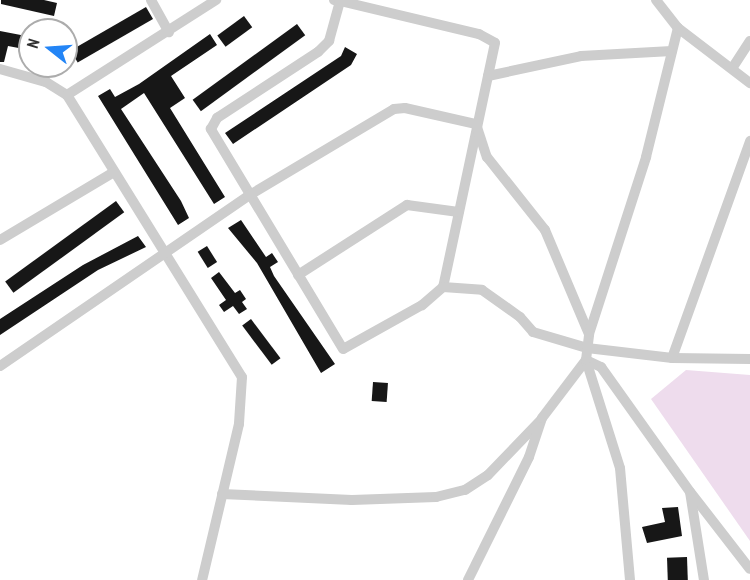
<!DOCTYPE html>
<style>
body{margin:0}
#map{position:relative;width:750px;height:580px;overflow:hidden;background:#fff;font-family:"PT Sans Narrow",sans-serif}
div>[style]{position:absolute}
.green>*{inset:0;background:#eedced}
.building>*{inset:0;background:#171717;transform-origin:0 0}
.minor>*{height:10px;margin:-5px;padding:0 5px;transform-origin:5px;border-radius:5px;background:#cdcdcd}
span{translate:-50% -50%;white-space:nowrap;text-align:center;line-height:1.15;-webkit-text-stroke:6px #fff;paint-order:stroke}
.north{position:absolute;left:18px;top:18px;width:60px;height:60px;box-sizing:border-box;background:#fff;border:2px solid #acacac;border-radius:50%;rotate:287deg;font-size:16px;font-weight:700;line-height:24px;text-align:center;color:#303030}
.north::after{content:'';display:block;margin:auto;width:21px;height:27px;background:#2385f6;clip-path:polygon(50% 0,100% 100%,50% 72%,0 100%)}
</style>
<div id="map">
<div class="green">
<div style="clip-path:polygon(686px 370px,750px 375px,750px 541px,651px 399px)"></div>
</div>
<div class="building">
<div style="clip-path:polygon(1px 0,44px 0,57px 3px,54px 16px,1px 4px)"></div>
<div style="left:146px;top:7px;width:14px;height:87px;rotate:60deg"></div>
<div style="left:244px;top:16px;width:14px;height:33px;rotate:54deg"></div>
<div style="left:297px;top:24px;width:14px;height:129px;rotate:54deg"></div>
<div style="clip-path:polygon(0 31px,26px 36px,24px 49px,8px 46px,4px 62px,0 62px)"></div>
<div style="clip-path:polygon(210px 34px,217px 45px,171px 76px,185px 98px,170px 108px,225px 197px,214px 204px,144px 93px,121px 109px,181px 201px,189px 218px,178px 225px,98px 96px,110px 89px,115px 97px,139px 84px)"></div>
<div style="clip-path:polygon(345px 47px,357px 54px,351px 65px,233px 144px,225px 133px,341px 56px)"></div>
<div style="left:116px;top:201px;width:14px;height:137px;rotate:54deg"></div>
<div style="clip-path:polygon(241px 220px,266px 257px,272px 253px,278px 262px,270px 267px,274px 276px,335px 364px,321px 373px,257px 263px,228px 228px)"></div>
<div style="clip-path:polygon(138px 236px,146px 247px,98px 270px,0 335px,0 319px,83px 265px)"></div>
<div style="left:207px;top:246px;width:19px;height:11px;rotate:58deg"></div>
<div style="clip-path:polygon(219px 272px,235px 293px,240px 290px,246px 299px,242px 302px,247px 309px,239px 314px,233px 306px,224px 312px,219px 305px,226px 300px,211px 278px)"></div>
<div style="left:251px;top:319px;width:49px;height:11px;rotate:53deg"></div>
<div style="left:373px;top:382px;width:15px;height:19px;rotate:4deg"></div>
<div style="clip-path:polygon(678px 507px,682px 536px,647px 543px,642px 527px,665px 522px,662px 508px)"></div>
<div style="left:687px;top:557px;width:23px;height:20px;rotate:88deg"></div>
</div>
<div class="minor">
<div style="left:151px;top:0;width:37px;rotate:61deg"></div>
<div style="left:334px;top:0;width:6px;rotate:9deg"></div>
<div style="left:340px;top:1px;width:143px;rotate:13.4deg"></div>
<div style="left:479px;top:34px;width:18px;rotate:29deg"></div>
<div style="left:495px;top:43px;width:249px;rotate:102deg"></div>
<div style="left:443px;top:287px;width:28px;rotate:139deg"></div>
<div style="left:422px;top:305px;width:90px;rotate:150.9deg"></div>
<div style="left:343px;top:349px;width:257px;rotate:-121deg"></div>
<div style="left:211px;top:129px;width:13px;rotate:-61deg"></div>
<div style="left:217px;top:118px;width:121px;rotate:-33.2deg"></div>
<div style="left:318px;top:52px;width:16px;rotate:-45deg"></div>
<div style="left:329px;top:41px;width:41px;rotate:-74.6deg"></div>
<div style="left:656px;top:0;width:36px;rotate:52deg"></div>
<div style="left:733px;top:67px;width:31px;rotate:-57deg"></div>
<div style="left:0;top:69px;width:48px;rotate:15.8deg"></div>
<div style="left:46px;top:82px;width:25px;rotate:32deg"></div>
<div style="left:67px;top:95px;width:332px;rotate:58.2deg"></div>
<div style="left:242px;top:377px;width:47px;rotate:93.7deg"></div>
<div style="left:239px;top:424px;width:160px;rotate:103.3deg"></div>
<div style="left:488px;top:76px;width:95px;rotate:-12.1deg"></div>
<div style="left:581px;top:56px;width:91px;rotate:-3.1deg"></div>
<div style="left:67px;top:95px;width:177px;rotate:-32.5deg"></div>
<div style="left:0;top:240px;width:133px;rotate:-30.8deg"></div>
<div style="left:298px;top:275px;width:130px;rotate:-32.7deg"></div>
<div style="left:407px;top:205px;width:52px;rotate:7.7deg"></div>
<div style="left:443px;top:287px;width:39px;rotate:4deg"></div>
<div style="left:482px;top:290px;width:47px;rotate:35.4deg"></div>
<div style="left:520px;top:317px;width:20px;rotate:49deg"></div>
<div style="left:533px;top:332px;width:56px;rotate:16.5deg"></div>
<div style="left:587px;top:348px;width:86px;rotate:6.7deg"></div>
<div style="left:672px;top:358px;width:78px;rotate:0.7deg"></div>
<div style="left:672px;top:358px;width:231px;rotate:-70.2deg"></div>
<div style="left:0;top:366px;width:301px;rotate:-34.4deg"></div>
<div style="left:248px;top:196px;width:170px;rotate:-30.8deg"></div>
<div style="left:394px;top:109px;width:11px;rotate:-5deg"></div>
<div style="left:405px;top:108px;width:73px;rotate:12.7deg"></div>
<div style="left:476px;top:124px;width:35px;rotate:72deg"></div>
<div style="left:487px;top:157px;width:93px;rotate:51.5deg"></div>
<div style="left:545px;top:230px;width:113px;rotate:67.1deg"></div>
<div style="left:691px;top:493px;width:96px;rotate:52.2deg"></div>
<div style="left:222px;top:494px;width:130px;rotate:2.6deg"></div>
<div style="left:352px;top:500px;width:84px;rotate:-2deg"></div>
<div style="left:436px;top:497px;width:30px;rotate:-14deg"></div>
<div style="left:465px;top:490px;width:27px;rotate:-33deg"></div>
<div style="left:488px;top:475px;width:76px;rotate:-46.1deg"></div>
<div style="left:468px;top:580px;width:137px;rotate:-63.6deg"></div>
<div style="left:529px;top:457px;width:41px;rotate:-71.6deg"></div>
<div style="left:542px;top:418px;width:73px;rotate:-52.8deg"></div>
<div style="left:586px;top:360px;width:17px;rotate:25deg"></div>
<div style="left:601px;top:367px;width:153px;rotate:54.5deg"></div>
<div style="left:690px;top:492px;width:89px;rotate:81deg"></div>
<div style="left:630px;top:580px;width:112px;rotate:-95.1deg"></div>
<div style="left:620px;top:468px;width:113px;rotate:-107.5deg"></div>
<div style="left:586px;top:360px;width:26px;rotate:-83deg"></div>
<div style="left:589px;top:334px;width:186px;rotate:-72.1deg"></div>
<div style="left:646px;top:157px;width:133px;rotate:-76.1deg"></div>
<div style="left:678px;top:28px;width:91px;rotate:37.4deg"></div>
</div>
<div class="north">N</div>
</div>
